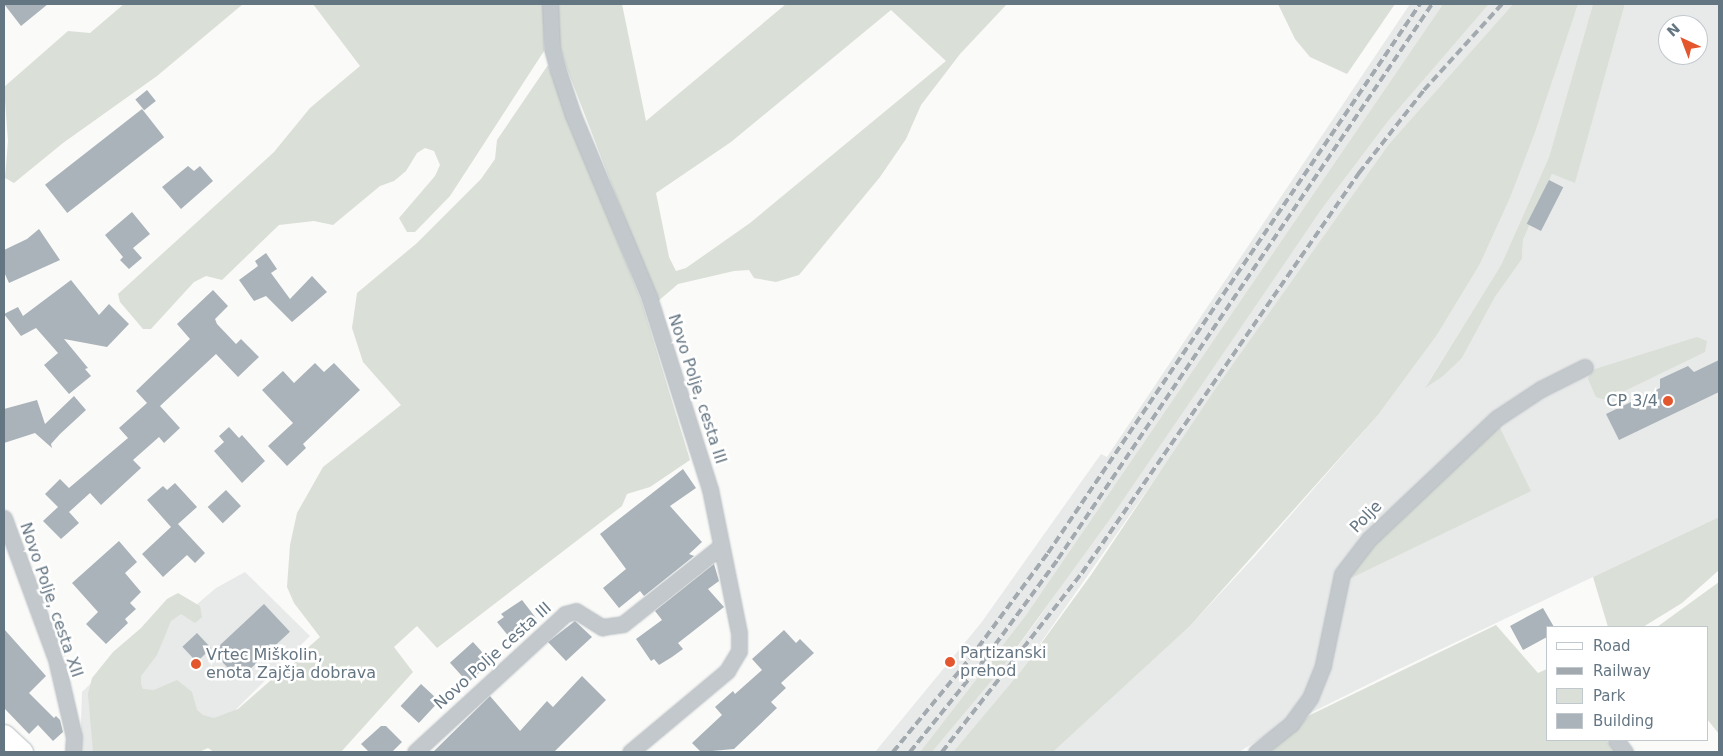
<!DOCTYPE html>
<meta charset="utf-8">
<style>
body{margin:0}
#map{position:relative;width:1723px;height:756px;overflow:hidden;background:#fafaf8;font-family:"DejaVu Sans",sans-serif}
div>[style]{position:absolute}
.built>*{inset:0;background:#e8e9e9}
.green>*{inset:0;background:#dadfd7}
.building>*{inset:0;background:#aab3b9;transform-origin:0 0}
.roads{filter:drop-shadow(0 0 1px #b3babf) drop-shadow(0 0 1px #b3babf)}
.minor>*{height:15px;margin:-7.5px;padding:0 7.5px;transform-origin:7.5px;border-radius:7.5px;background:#c3c8cc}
.secondary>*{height:21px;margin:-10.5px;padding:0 10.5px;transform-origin:10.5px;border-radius:10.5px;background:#fff}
.rail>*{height:4px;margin-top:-2px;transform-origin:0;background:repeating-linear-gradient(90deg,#a2aab0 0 8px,transparent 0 12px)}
.dots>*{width:14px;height:14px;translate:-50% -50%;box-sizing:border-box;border:2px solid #fff;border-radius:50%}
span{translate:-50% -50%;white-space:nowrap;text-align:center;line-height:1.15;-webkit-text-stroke:5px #fff;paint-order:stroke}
.street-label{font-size:16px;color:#657683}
.poi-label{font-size:16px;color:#657683}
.right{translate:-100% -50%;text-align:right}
.left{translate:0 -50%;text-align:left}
.frame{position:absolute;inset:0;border:5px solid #657683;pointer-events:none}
.legend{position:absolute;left:1546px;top:626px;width:162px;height:115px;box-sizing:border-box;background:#fff;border:1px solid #c1c8cd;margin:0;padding:6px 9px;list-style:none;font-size:15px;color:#657683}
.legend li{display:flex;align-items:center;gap:10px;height:25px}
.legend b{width:25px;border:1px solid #c1c8cd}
.north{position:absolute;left:1658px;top:15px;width:50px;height:50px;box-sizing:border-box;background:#fff;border:1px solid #c1c8cd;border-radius:50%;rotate:317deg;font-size:14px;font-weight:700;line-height:20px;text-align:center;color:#657683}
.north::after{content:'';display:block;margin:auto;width:18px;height:22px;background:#e4572e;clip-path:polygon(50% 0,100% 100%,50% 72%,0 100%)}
</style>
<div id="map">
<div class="built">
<div style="clip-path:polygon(1410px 4px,1443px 4px,1026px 615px,920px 752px,875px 752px,981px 623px,1101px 454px,1107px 457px)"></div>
<div style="clip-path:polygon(1489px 4px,1513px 4px,1389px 144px,1021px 671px,953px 752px,932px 752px,999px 672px,1036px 622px,1321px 210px,1389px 120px)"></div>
<div style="clip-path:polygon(evenodd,1578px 4px,1593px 4px,1549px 157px,1501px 265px,1426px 386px,1462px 358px,1495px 297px,1522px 259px,1523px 240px,1552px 174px,1575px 182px,1625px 4px,1719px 4px,1719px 517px,1389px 674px,1268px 734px,1239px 752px,1053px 752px,1190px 626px,1255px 556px,1378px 415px,1437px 335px,1480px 264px,1510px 198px,1578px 4px,1668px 25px,1698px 25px,1698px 55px,1668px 55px,1668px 25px)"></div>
<div style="clip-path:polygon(245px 572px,310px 636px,193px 752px,80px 752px,82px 692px,173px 602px,189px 611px,216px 588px)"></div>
</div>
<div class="green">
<div style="clip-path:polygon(124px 4px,243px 4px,157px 76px,63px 143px,14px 183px,5px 178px,8px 141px,4px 87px,68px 31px,90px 33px)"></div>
<div style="clip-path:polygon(313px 4px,544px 4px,544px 51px,450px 196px,415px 232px,407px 232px,399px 218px,435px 176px,440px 165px,434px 151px,425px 148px,417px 153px,406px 171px,394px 181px,380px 186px,333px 225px,314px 221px,279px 225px,222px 280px,206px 276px,194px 282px,151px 329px,143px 329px,120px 302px,118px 294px,274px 152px,310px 108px,360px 66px)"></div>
<div style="clip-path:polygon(evenodd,555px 4px,622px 4px,646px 121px,786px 4px,1007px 4px,960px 54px,921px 105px,906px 139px,880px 177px,799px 275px,776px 282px,754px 278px,749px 270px,734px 271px,678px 284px,657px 302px,566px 66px,557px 36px,555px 4px,891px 10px,946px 61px,750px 223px,686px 268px,676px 271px,669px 257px,656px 193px,731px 142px,891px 10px)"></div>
<div style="clip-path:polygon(1278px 4px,1395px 4px,1347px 74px,1310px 57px,1295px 39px)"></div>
<div style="clip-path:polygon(1443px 4px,1489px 4px,1389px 120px,1321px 210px,1110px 519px,999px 672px,932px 752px,920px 752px,1026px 615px)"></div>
<div style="clip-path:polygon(1513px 4px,1578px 4px,1535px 132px,1510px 198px,1480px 264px,1437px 335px,1378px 415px,1190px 626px,1053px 752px,953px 752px,1021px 671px,1091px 575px,1216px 388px,1389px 144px)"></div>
<div style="clip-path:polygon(1593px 4px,1625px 4px,1575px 183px,1552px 174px,1523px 240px,1522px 259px,1495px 297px,1462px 358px,1443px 376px,1425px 388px,1501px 265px,1549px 157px)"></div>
<div style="clip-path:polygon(548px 65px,642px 303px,690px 460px,650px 487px,627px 494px,622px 506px,437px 648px,417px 626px,394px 647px,413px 672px,341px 752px,214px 752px,208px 748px,199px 752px,93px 752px,88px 694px,92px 678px,113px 652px,141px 628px,167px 599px,178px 593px,200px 606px,202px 617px,195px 623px,181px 614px,171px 621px,157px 655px,141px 676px,141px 684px,143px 689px,154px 690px,177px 680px,192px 692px,197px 710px,203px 715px,214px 718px,238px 709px,320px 637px,294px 603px,287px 587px,290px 545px,297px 513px,323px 467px,401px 405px,363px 362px,352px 328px,357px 293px,417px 243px,481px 179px,495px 159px,497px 140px)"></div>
<div style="clip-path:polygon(1697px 337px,1707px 341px,1705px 352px,1606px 400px,1596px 397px,1588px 379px,1592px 370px)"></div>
<div style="clip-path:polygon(1499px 426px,1531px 491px,1347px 580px,1374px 543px)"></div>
<div style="clip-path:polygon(1719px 517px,1719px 570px,1682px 603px,1643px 627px,1608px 627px,1593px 577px)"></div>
<div style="clip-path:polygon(1719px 582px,1719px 734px,1707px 719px,1707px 627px,1657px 627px)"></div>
<div style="clip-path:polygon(1496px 625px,1538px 673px,1547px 669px,1547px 740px,1606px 740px,1617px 752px,1270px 752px,1310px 715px)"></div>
</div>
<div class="building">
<div style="clip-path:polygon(4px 4px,48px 4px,21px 26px)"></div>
<div style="left:147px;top:90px;width:14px;height:15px;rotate:51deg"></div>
<div style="left:142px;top:109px;width:36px;height:123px;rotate:52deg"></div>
<div style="clip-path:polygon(188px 166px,194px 171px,200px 166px,213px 181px,181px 209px,162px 187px)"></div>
<div style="left:1549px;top:180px;width:16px;height:49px;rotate:27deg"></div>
<div style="clip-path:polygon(132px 212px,150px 234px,133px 248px,142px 258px,129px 269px,120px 260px,123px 257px,105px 235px)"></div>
<div style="clip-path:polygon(39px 229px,60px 260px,9px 283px,4px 272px,4px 250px,27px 239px)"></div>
<div style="clip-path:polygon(266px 253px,277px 269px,271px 273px,290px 299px,312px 276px,327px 292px,292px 322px,266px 296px,254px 301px,239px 280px,258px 266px,255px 261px)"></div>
<div style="clip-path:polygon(71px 280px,99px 315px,109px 304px,129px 324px,107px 347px,64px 339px,88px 368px,85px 369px,91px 376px,69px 394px,44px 365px,58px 353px,36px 328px,21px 336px,4px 314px,18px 307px,23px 316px)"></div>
<div style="clip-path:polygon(213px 290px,228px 306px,215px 319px,217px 324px,236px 344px,241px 339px,259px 357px,238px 377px,216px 354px,160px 406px,180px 428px,164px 443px,159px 437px,133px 460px,141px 468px,101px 505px,90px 493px,69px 512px,79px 523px,61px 539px,43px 521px,58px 507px,45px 494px,60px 479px,69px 488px,128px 438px,119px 428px,147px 403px,136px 391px,190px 339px,177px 324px)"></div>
<div style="clip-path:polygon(1719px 360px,1719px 392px,1619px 440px,1606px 414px,1660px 388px,1660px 379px,1688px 366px,1694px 372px)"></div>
<div style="clip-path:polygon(315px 363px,324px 372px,334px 363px,360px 390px,303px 444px,306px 448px,287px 466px,268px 446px,293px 423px,262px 390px,283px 371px,294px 383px)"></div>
<div style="clip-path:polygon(74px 396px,86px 410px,60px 434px,51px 444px,52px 448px,35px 433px,4px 443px,4px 409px,37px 400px,45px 424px)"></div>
<div style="clip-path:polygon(229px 427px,239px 438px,242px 435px,265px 461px,242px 483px,214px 451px,224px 442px,219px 436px)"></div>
<div style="clip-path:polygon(683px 469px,696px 488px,670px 506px,702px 542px,689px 554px,694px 556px,644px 596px,640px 591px,619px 608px,603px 588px,626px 569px,600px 534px)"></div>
<div style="clip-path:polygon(175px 483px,197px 507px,178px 524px,205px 553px,195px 563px,187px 555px,163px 577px,142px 554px,171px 527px,147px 500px,163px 486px,167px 490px)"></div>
<div style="left:226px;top:490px;width:22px;height:25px;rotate:47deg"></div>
<div style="clip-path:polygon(119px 541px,137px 562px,125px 573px,141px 592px,130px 603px,136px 609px,125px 619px,128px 623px,106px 644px,86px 624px,98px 612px,72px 583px)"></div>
<div style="clip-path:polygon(714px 564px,719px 581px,708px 589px,724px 607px,678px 643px,683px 649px,672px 657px,659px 665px,654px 659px,651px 661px,636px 639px,662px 620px,655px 611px)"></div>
<div style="clip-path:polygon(522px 600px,539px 622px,514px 643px,497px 622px,504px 617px,501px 614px)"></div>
<div style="left:264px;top:604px;width:38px;height:70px;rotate:47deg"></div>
<div style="clip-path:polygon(1543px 608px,1554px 627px,1547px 627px,1547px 637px,1523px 650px,1510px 626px)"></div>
<div style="clip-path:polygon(575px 621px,592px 637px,566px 661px,548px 642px)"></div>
<div style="clip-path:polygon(4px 629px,46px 676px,29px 693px,54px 718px,56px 716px,60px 720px,63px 732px,53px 741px,38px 725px,29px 734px,4px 708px)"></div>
<div style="clip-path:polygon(784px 630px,796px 643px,800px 639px,814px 653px,781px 683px,786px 688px,771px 702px,777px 708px,734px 749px,701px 752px,692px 743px,722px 715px,715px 707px,733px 691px,735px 694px,762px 670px,752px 659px)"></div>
<div style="left:197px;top:633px;width:21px;height:20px;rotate:47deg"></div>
<div style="left:473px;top:642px;width:27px;height:31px;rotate:48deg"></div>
<div style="clip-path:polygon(582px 676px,606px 700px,554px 752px,433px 752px,490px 696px,520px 731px,547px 701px,553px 707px)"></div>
<div style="left:421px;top:684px;width:25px;height:30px;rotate:43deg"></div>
<div style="clip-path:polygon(381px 726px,386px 726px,402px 742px,392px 752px,369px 752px,361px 744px)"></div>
</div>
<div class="roads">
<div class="minor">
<div style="left:550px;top:4px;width:44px;rotate:87.4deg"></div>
<div style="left:552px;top:48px;width:23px;rotate:75deg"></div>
<div style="left:558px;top:70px;width:47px;rotate:71.6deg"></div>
<div style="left:573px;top:115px;width:197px;rotate:67.3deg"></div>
<div style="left:649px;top:297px;width:201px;rotate:72.4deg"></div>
<div style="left:710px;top:489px;width:147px;rotate:78.6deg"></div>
<div style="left:739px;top:633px;width:18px;rotate:90deg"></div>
<div style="left:739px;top:651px;width:23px;rotate:121deg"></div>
<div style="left:727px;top:671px;width:126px;rotate:140.1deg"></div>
<div style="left:4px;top:518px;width:150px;rotate:69.8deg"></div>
<div style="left:56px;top:659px;width:80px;rotate:77deg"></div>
<div style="left:74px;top:737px;width:15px;rotate:94deg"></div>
<div style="left:1616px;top:740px;width:15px;rotate:53deg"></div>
<div style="left:415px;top:752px;width:204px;rotate:-42.6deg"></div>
<div style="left:565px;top:614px;width:11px;rotate:-15deg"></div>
<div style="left:576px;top:611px;width:31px;rotate:32deg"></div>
<div style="left:602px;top:627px;width:21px;rotate:-8deg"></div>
<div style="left:623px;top:624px;width:125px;rotate:-38.5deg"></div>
<div style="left:1256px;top:752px;width:45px;rotate:-38.7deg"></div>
<div style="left:1291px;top:724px;width:32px;rotate:-54deg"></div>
<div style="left:1310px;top:698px;width:35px;rotate:-68deg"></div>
<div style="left:1323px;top:665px;width:93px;rotate:-78.2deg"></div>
<div style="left:1342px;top:574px;width:44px;rotate:-52.4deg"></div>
<div style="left:1369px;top:539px;width:176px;rotate:-43.4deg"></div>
<div style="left:1497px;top:418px;width:53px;rotate:-33.4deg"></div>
<div style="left:1541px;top:389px;width:49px;rotate:-26.6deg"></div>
</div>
<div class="secondary">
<div style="left:4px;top:735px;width:25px;rotate:43deg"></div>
</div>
</div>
<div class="rail">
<div style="left:893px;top:752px;width:123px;rotate:-50.6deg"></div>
<div style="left:971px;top:657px;width:129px;rotate:-53.5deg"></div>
<div style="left:1048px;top:553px;width:663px;rotate:-55.88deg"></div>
<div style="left:910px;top:752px;width:113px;rotate:-51.1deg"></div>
<div style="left:981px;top:664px;width:130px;rotate:-53.7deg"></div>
<div style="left:1058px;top:559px;width:669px;rotate:-56.02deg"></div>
<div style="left:942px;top:752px;width:227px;rotate:-52deg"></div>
<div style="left:1082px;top:573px;width:487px;rotate:-55.3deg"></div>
<div style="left:1359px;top:173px;width:105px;rotate:-51.9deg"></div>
<div style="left:1424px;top:90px;width:116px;rotate:-47.8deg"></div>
</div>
<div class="dots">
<div style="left:1668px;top:401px;background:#e4572e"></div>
<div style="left:950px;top:662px;background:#e4572e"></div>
<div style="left:196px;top:664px;background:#e4572e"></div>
</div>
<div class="street-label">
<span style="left:697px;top:389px;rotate:72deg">Novo Polje, cesta III</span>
<span style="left:1366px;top:517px;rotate:-46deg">Polje</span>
<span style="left:51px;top:600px;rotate:71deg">Novo Polje, cesta XII</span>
<span style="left:493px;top:656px;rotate:-42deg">Novo Polje cesta III</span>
</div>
<div class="poi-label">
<span class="right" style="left:1658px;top:401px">CP 3/4</span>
<span class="left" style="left:960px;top:662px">Partizanski<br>prehod</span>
<span class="left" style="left:206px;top:664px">Vrtec Miškolin,<br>enota Zajčja dobrava</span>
</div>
<div class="frame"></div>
<ul class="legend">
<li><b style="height:6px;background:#fff"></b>Road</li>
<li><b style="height:6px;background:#a2aab0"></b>Railway</li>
<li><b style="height:14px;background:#dadfd7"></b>Park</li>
<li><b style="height:14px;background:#aab3b9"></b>Building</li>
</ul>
<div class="north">N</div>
</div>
